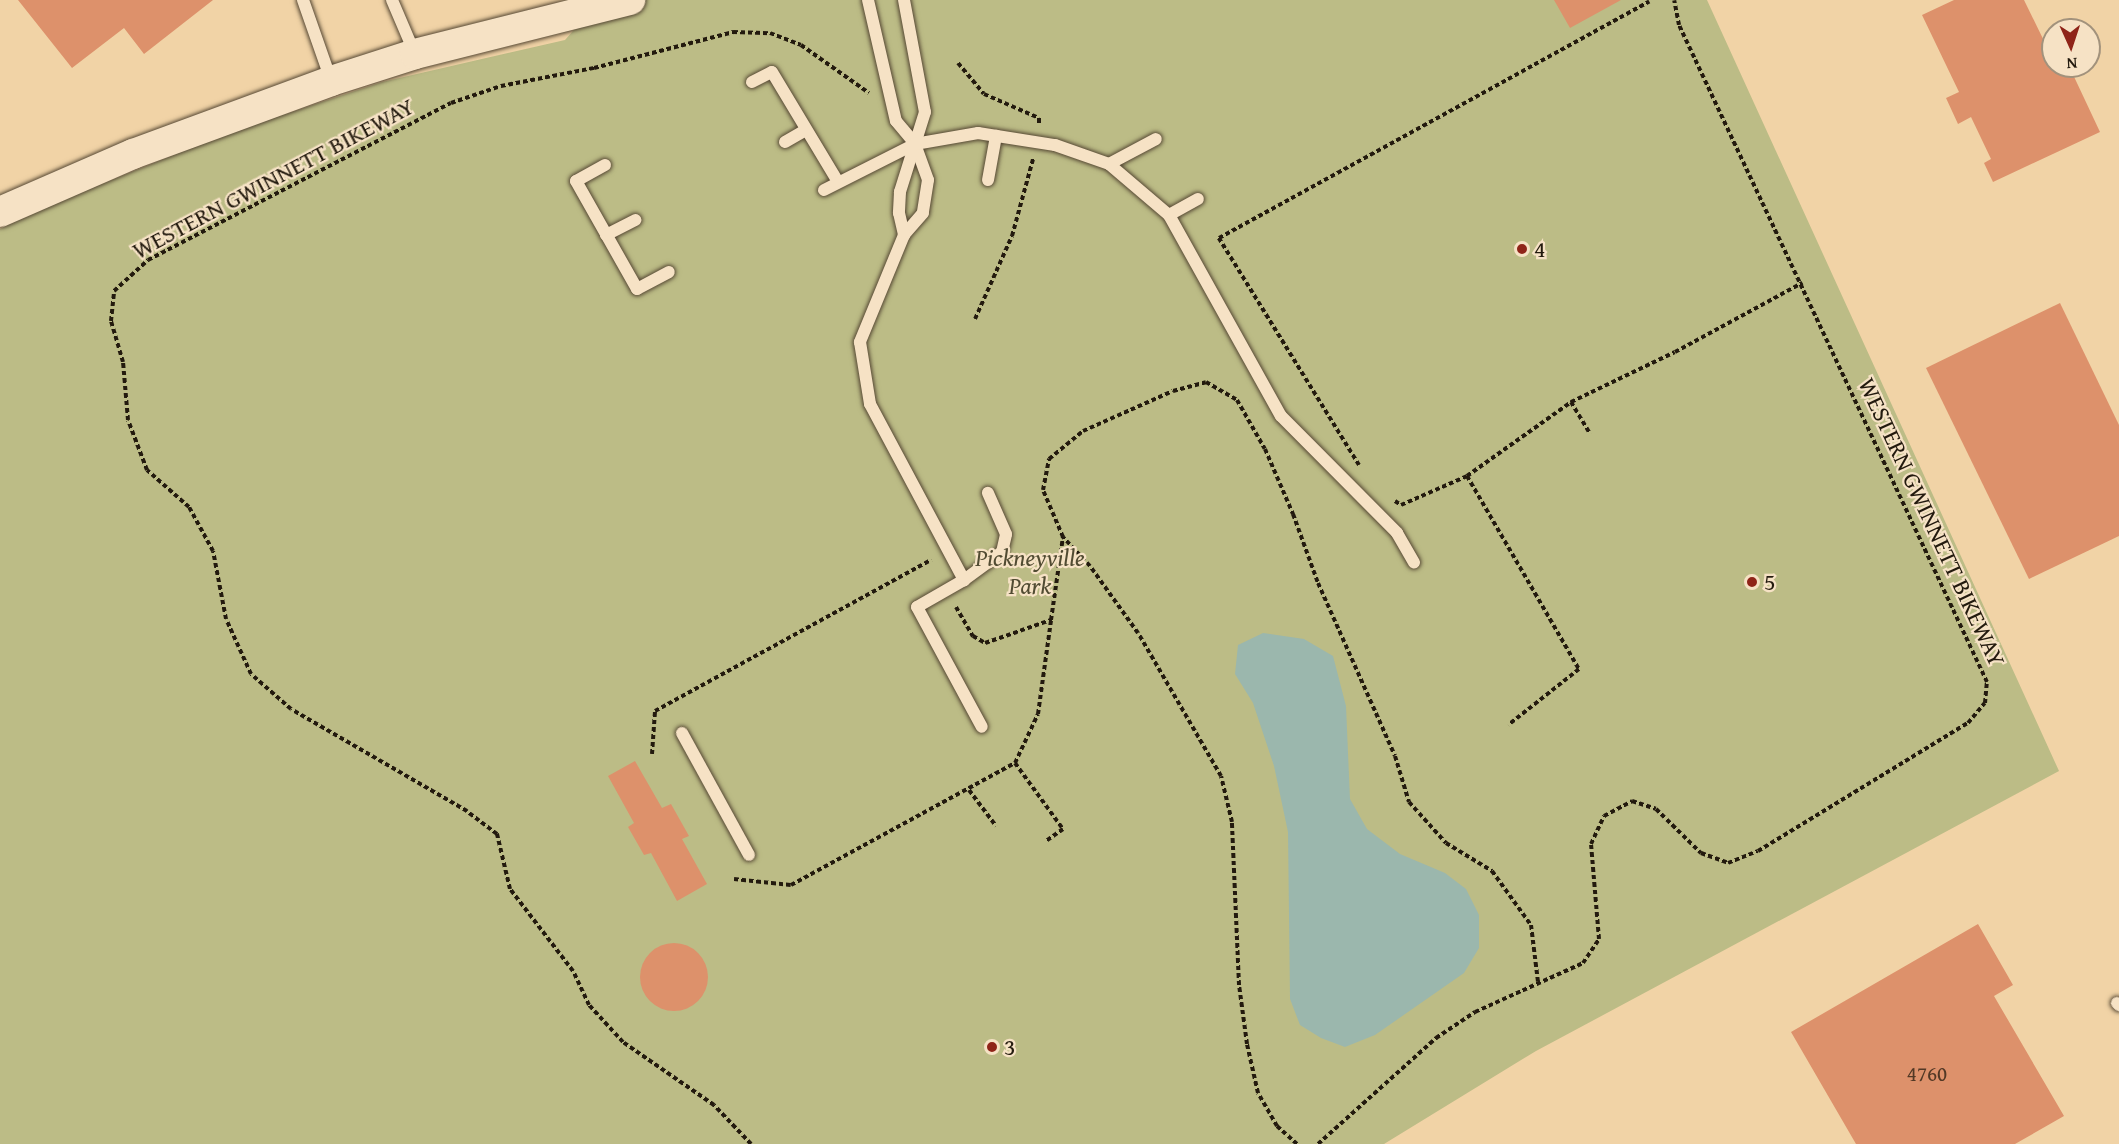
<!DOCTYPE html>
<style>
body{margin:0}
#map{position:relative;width:2119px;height:1144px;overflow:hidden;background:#f1d3a6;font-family:"Gentium Book Plus",serif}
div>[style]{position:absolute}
.green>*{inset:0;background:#bcbc86}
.water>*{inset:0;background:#9bb7ad}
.building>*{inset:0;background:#dd916b}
.round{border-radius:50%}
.path>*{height:4px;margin-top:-2px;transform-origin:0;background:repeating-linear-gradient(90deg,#231a0e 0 4.5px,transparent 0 7.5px)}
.roads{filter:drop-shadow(0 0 2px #564834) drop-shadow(0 0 2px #564834)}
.service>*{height:12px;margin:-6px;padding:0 6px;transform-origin:6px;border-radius:6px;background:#f6e2c5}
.tertiary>*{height:30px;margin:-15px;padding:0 15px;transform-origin:15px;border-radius:15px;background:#f6e2c5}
.dots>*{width:16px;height:16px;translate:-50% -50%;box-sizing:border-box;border:3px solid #f6e2c5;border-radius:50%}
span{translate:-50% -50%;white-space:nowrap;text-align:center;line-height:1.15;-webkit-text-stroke:4.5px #f6e2c5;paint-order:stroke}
.number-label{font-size:21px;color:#523825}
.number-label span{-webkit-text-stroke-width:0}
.street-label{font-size:24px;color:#231a0e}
.poi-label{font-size:24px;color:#231a0e}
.left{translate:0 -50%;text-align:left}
.park-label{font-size:24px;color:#514b32;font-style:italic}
.north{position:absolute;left:2041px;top:18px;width:60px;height:60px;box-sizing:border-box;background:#f6e2c5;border:2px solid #a2927c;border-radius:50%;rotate:177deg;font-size:16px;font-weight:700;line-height:24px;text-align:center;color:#231a0e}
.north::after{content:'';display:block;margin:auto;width:21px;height:27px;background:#8f2418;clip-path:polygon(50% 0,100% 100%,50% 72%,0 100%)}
</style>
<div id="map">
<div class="green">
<div style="clip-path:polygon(600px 0,1707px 0,2059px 771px,1536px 1051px,1384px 1144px,0 1144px,0 229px,37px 210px,231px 132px,382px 82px,565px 40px)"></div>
</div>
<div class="water">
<div style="clip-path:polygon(1263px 633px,1304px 639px,1333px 656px,1346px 706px,1350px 799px,1367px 829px,1400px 854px,1445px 873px,1466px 889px,1479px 915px,1479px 948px,1464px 973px,1375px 1035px,1345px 1047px,1321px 1038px,1300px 1025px,1290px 999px,1288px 832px,1274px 766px,1253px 703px,1235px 674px,1238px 645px)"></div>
</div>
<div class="building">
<div style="clip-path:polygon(18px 0,213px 0,144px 54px,124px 28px,72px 68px)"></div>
<div style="clip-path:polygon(1554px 0,1621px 0,1570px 28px)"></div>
<div style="clip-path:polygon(1954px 0,2024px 0,2046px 45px,2053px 42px,2053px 66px,2069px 66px,2100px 132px,1993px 182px,1984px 163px,1991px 159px,1971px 117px,1958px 124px,1946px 98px,1959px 92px,1922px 15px)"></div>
<div style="clip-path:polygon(2060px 303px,2119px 425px,2119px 536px,2029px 579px,1926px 368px)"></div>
<div style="clip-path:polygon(635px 761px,662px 808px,671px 804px,689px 836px,682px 839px,707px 884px,677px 901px,651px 853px,644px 855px,628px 827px,634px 823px,608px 776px)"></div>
<div style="clip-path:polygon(1978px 924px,2013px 985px,1994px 996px,2064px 1116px,2015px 1144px,1856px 1144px,1791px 1032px)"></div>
<div class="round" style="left:640px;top:943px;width:68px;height:68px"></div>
</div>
<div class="path">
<div style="left:958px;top:63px;width:40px;rotate:50deg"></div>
<div style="left:984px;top:94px;width:60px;rotate:23.6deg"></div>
<div style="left:1039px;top:118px;width:6px;rotate:90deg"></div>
<div style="left:975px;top:319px;width:91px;rotate:-66deg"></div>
<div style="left:1012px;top:236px;width:80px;rotate:-74.7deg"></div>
<div style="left:1571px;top:402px;width:37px;rotate:59deg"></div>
<div style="left:1359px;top:465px;width:267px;rotate:-121.7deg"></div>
<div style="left:1219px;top:238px;width:491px;rotate:-28.8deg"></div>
<div style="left:1467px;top:476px;width:223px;rotate:59.9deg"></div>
<div style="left:1579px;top:669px;width:90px;rotate:141.7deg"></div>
<div style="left:1395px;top:501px;width:7px;rotate:34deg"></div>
<div style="left:1401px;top:505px;width:72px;rotate:-23.7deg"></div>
<div style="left:1467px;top:476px;width:128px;rotate:-35.4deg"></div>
<div style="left:1571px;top:402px;width:115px;rotate:-25.7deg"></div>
<div style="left:1675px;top:352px;width:145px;rotate:-28.5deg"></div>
<div style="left:956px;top:607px;width:34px;rotate:60deg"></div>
<div style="left:973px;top:636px;width:14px;rotate:30deg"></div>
<div style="left:985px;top:643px;width:70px;rotate:-19.2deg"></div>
<div style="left:1051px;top:620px;width:84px;rotate:-81.8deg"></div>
<div style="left:652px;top:754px;width:43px;rotate:-86deg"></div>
<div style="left:655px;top:711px;width:315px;rotate:-28.7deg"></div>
<div style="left:1015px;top:763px;width:82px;rotate:54deg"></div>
<div style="left:1063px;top:829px;width:21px;rotate:145deg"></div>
<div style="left:969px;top:790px;width:45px;rotate:53.1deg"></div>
<div style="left:734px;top:879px;width:57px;rotate:6deg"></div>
<div style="left:791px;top:885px;width:255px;rotate:-28.6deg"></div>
<div style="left:1015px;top:763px;width:54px;rotate:-64.9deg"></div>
<div style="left:1038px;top:714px;width:95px;rotate:-82.1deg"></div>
<div style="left:751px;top:1144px;width:54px;rotate:-133.5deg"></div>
<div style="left:714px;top:1105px;width:111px;rotate:-145.3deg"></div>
<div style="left:623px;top:1042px;width:50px;rotate:-132.6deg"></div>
<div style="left:589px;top:1005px;width:38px;rotate:-115deg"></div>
<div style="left:573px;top:971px;width:103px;rotate:-127.5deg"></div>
<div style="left:510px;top:889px;width:57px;rotate:-103.3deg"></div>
<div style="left:497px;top:834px;width:38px;rotate:-143deg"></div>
<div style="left:467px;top:811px;width:203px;rotate:-149.9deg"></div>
<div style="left:291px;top:709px;width:53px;rotate:-138.8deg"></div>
<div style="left:251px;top:674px;width:60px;rotate:-114.4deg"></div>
<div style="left:226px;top:619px;width:69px;rotate:-100.8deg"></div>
<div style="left:213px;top:551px;width:50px;rotate:-118.6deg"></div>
<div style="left:189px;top:507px;width:56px;rotate:-138.6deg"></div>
<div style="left:147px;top:470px;width:53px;rotate:-110.8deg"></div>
<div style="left:128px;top:420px;width:58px;rotate:-94.9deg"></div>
<div style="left:123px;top:362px;width:43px;rotate:-106.3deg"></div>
<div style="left:111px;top:321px;width:30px;rotate:-84deg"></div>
<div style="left:114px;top:291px;width:46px;rotate:-42.4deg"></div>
<div style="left:148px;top:260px;width:341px;rotate:-27.4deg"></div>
<div style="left:451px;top:103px;width:53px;rotate:-18.8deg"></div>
<div style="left:501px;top:86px;width:95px;rotate:-11deg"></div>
<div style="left:594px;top:68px;width:144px;rotate:-14.5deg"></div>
<div style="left:733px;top:32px;width:37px;rotate:2deg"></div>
<div style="left:770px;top:33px;width:33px;rotate:21deg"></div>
<div style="left:801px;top:45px;width:83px;rotate:35.2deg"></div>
<div style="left:1297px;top:1144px;width:27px;rotate:-138deg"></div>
<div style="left:1277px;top:1126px;width:38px;rotate:-120deg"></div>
<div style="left:1258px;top:1093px;width:50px;rotate:-102.7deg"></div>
<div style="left:1247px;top:1044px;width:60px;rotate:-97.7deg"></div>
<div style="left:1239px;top:985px;width:163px;rotate:-92.5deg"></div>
<div style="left:1232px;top:822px;width:47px;rotate:-103.4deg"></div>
<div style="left:1221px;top:776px;width:165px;rotate:-120.1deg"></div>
<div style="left:1138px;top:633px;width:82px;rotate:-125.6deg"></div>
<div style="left:1090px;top:566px;width:40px;rotate:-133deg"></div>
<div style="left:1063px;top:537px;width:51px;rotate:-113.1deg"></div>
<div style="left:1043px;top:490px;width:32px;rotate:-79deg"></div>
<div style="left:1049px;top:459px;width:44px;rotate:-39.5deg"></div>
<div style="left:1083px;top:431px;width:98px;rotate:-24deg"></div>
<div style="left:1173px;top:391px;width:34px;rotate:-15deg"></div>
<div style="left:1206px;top:382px;width:36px;rotate:30deg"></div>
<div style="left:1237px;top:400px;width:56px;rotate:60.3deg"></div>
<div style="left:1265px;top:449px;width:71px;rotate:66.7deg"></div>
<div style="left:1293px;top:514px;width:73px;rotate:70.1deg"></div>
<div style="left:1318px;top:583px;width:189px;rotate:66deg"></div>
<div style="left:1395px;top:756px;width:48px;rotate:73.1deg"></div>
<div style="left:1409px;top:802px;width:55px;rotate:47.9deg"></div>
<div style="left:1446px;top:843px;width:54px;rotate:31.3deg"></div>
<div style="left:1492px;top:871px;width:67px;rotate:54.2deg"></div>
<div style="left:1531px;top:925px;width:57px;rotate:83deg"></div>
<div style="left:1318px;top:1144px;width:159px;rotate:-41.9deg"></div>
<div style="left:1436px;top:1038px;width:47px;rotate:-33.7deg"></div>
<div style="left:1475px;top:1012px;width:119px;rotate:-24.4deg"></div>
<div style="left:1583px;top:963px;width:29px;rotate:-56deg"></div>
<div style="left:1599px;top:939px;width:95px;rotate:-94.8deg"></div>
<div style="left:1591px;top:844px;width:31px;rotate:-65deg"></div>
<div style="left:1604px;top:816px;width:32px;rotate:-28deg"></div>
<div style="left:1632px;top:801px;width:25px;rotate:18deg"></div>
<div style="left:1656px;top:809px;width:63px;rotate:44.4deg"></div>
<div style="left:1701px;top:853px;width:29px;rotate:20deg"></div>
<div style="left:1728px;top:863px;width:32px;rotate:-22deg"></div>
<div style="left:1758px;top:851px;width:246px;rotate:-31.4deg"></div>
<div style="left:1968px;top:723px;width:26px;rotate:-50deg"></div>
<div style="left:1985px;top:703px;width:21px;rotate:-85deg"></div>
<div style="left:1987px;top:682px;width:726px;rotate:-115.12deg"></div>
<div style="left:1679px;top:25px;width:25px;rotate:-101deg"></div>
</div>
<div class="roads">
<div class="service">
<div style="left:303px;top:0;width:85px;rotate:70.7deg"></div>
<div style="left:392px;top:0;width:59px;rotate:66.9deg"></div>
<div style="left:868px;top:0;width:124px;rotate:77deg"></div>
<div style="left:896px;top:121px;width:30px;rotate:50deg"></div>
<div style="left:915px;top:144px;width:38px;rotate:70deg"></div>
<div style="left:928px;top:180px;width:33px;rotate:99deg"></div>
<div style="left:923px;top:213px;width:29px;rotate:131deg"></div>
<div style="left:904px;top:235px;width:116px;rotate:112.4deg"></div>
<div style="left:860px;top:342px;width:63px;rotate:80.8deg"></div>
<div style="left:870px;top:404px;width:200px;rotate:61.9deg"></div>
<div style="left:964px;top:580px;width:47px;rotate:-36.4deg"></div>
<div style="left:1002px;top:552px;width:18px;rotate:-77deg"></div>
<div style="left:1006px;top:534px;width:45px;rotate:-113.7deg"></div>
<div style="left:904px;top:0;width:114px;rotate:79.4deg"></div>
<div style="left:925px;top:112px;width:84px;rotate:107.4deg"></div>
<div style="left:900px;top:192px;width:21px;rotate:93deg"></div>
<div style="left:899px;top:213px;width:23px;rotate:77deg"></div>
<div style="left:752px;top:82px;width:22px;rotate:-27deg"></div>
<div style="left:772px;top:72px;width:128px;rotate:59deg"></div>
<div style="left:785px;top:142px;width:24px;rotate:-30deg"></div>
<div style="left:1109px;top:164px;width:53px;rotate:-28deg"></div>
<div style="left:605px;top:165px;width:33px;rotate:151deg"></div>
<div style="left:576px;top:181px;width:124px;rotate:60.5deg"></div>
<div style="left:637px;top:289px;width:36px;rotate:-28deg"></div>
<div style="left:988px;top:180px;width:45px;rotate:-79.7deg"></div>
<div style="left:824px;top:190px;width:102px;rotate:-26.8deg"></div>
<div style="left:915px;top:144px;width:64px;rotate:-9.9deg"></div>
<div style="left:978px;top:133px;width:78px;rotate:8.9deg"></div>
<div style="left:1055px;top:145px;width:57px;rotate:19.4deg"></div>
<div style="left:1109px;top:164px;width:79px;rotate:40.4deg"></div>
<div style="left:1169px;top:215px;width:230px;rotate:60.9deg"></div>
<div style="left:1281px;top:416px;width:165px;rotate:45.2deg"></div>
<div style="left:1397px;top:533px;width:34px;rotate:60deg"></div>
<div style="left:1169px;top:215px;width:33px;rotate:-29deg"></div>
<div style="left:606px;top:235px;width:33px;rotate:-27deg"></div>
<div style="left:964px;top:580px;width:54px;rotate:150.1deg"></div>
<div style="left:917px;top:607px;width:136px;rotate:61.6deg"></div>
<div style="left:682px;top:733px;width:139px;rotate:61.2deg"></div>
<div style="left:2117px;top:1003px;width:3px;rotate:45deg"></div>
</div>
<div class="tertiary">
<div style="left:0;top:212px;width:145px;rotate:-23.6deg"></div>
<div style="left:133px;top:154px;width:211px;rotate:-20.2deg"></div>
<div style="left:331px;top:81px;width:88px;rotate:-17.8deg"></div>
<div style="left:415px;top:54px;width:222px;rotate:-14.1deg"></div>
</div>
</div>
<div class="dots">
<div style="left:1522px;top:249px;background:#8f2418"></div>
<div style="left:1752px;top:582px;background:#8f2418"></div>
<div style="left:992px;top:1047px;background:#8f2418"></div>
</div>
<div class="number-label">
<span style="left:1927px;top:1074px">4760</span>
</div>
<div class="street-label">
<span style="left:273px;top:178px;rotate:-28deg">WESTERN GWINNETT BIKEWAY</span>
<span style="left:1932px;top:522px;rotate:65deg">WESTERN GWINNETT BIKEWAY</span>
</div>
<div class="poi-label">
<span class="left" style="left:1534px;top:249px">4</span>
<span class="left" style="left:1764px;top:582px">5</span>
<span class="left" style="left:1004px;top:1047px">3</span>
</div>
<div class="park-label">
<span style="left:1030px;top:572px">Pickneyville<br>Park</span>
</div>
<div class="north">N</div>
</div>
